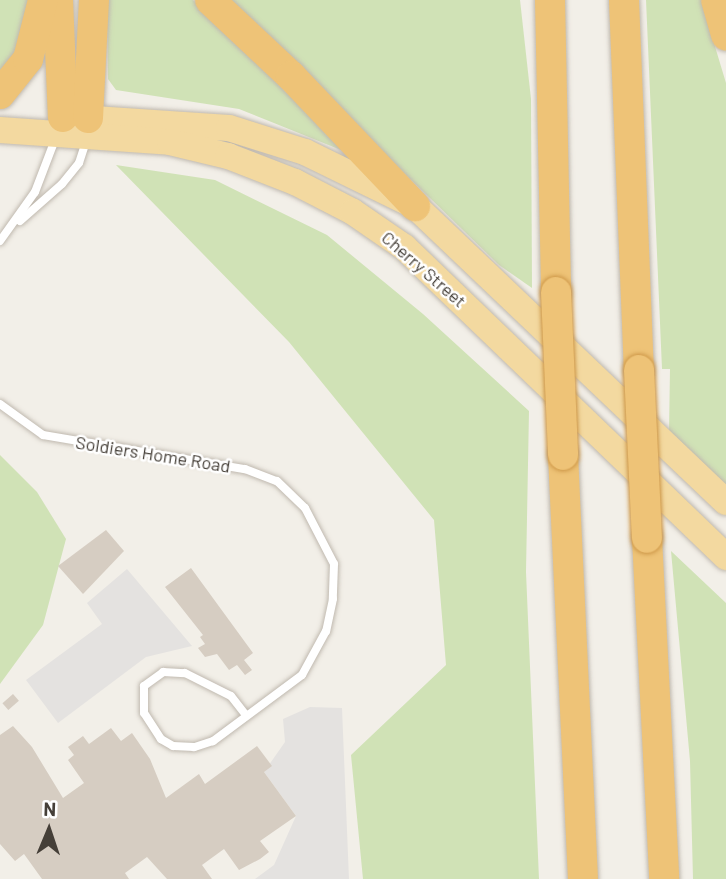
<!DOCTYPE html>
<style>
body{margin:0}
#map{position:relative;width:726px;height:879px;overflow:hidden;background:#f2efe8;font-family:Barlow,sans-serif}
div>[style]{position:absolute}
.green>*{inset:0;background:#d0e2b6}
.parking>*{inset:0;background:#e4e2e0}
.building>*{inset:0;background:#d6cdc2;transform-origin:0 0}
.roads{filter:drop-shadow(0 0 2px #c0b9af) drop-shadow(0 0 2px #c0b9af)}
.lane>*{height:8px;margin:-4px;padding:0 4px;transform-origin:4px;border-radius:4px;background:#fff}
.primary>*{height:26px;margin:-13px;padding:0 13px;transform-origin:13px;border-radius:13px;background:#f3d9a0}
.highway>*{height:30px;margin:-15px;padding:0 15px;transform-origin:15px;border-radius:15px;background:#eec377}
.bridges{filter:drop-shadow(0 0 2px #cd9748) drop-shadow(0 0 2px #cd9748)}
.highway-bridge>*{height:30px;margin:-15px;padding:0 15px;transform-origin:15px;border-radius:15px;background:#eec377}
span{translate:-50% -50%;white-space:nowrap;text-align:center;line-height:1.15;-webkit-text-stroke:5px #fff;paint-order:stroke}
.street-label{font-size:18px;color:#453f38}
.north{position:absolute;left:14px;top:795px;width:70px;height:70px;-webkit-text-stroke:5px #fff;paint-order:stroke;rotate:2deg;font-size:19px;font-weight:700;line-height:28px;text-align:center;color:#453f38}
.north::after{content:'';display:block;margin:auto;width:24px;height:32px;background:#453f38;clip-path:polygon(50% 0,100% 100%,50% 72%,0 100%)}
</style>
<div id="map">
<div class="green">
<div style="clip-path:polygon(0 0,28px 0,16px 54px,0 73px)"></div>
<div style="clip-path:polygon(107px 0,193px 0,346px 152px,239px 109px,116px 90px,108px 79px)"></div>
<div style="clip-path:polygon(226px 0,520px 0,531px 99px,532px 288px,499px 265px)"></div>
<div style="clip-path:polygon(646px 0,701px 0,726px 83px,726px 488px,669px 432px,670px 369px,662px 369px)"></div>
<div style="clip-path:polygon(116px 165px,215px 180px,327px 235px,423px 314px,529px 411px,526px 572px,539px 879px,363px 879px,351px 755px,446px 665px,434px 520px,289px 342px)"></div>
<div style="clip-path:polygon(0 455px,37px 492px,66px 539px,43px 625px,0 684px)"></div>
<div style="clip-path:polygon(671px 551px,726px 603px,726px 879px,693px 879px,690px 761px)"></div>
</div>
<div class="parking">
<div style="clip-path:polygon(127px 569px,192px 646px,146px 657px,58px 723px,26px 680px,102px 624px,87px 603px)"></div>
<div style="clip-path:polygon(310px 707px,342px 708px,349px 879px,255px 879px,274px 865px,296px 816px,264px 772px,285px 742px,283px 719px)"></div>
</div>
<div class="building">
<div style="clip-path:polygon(106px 530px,124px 551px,83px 594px,58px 566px)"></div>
<div style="clip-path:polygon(191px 568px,253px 653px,244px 660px,252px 670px,245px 675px,237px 665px,229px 670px,217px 654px,205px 657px,198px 648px,205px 644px,200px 637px,203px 635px,165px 587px)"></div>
<div style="left:13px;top:694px;width:9px;height:14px;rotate:49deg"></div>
<div style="clip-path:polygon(13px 726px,32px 747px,63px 798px,84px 783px,68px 760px,74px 755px,68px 747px,83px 736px,89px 744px,111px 728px,121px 741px,132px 733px,150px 759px,166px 798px,199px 774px,205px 784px,257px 746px,272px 766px,264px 772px,296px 816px,260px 841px,269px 852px,260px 859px,239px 870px,224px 849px,202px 865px,212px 879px,167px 879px,147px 857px,125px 873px,129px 879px,42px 879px,24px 854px,15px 861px,0 844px,0 735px)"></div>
</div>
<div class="roads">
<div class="lane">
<div style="left:20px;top:221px;width:56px;rotate:-41.4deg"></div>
<div style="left:62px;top:184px;width:27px;rotate:-51deg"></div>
<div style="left:79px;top:163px;width:23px;rotate:-72deg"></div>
<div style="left:0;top:241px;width:60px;rotate:-54.5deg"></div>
<div style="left:35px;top:192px;width:59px;rotate:-69.1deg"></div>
<div style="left:0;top:404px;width:53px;rotate:35.8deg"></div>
<div style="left:43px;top:435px;width:205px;rotate:9.6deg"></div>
<div style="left:245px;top:469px;width:34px;rotate:21deg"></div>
<div style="left:277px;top:481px;width:39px;rotate:44deg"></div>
<div style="left:305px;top:508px;width:63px;rotate:62.6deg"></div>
<div style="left:334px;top:564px;width:35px;rotate:92deg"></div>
<div style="left:333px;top:599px;width:33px;rotate:102deg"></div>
<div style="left:326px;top:631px;width:50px;rotate:118.6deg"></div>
<div style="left:302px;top:675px;width:111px;rotate:143.4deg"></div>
<div style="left:213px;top:741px;width:20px;rotate:162deg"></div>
<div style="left:194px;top:747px;width:21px;rotate:-177deg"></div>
<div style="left:173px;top:746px;width:14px;rotate:-150deg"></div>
<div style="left:161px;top:739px;width:31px;rotate:-123deg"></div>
<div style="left:144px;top:713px;width:27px;rotate:-90deg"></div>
<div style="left:144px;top:686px;width:24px;rotate:-36deg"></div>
<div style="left:163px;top:672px;width:22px;rotate:3deg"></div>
<div style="left:185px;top:673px;width:51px;rotate:26.6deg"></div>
<div style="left:231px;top:696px;width:23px;rotate:52deg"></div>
</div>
<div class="primary">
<div style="left:79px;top:118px;width:150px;rotate:3.8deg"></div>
<div style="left:229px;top:128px;width:80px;rotate:17.5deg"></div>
<div style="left:305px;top:152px;width:123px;rotate:26.1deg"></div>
<div style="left:415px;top:206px;width:429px;rotate:43.6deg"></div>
<div style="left:0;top:130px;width:170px;rotate:4deg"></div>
<div style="left:170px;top:142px;width:60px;rotate:13.6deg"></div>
<div style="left:228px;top:156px;width:72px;rotate:21.2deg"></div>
<div style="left:295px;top:182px;width:65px;rotate:27.3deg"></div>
<div style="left:353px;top:212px;width:62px;rotate:34.5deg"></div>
<div style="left:404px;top:247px;width:447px;rotate:43.9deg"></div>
</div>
<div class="highway">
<div style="left:58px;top:0;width:117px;rotate:87.6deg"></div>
<div style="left:210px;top:0;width:111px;rotate:43.2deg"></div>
<div style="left:291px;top:76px;width:180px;rotate:46.4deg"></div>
<div style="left:550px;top:0;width:292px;rotate:88.8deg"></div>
<div style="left:624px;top:0;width:370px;rotate:87.7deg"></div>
<div style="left:716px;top:0;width:37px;rotate:74deg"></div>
<div style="left:0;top:94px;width:45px;rotate:-51.3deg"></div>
<div style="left:28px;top:59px;width:61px;rotate:-75.7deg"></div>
<div style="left:88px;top:118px;width:118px;rotate:-87.1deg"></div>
<div style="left:563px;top:455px;width:424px;rotate:87.3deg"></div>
<div style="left:647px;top:538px;width:341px;rotate:87.1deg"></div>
</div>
</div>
<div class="bridges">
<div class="highway-bridge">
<div style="left:556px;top:292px;width:163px;rotate:87.5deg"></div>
<div style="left:639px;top:370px;width:168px;rotate:87.3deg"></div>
</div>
</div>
<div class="street-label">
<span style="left:424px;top:269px;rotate:41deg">Cherry Street</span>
<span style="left:153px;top:454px;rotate:9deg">Soldiers Home Road</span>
</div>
<div class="north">N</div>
</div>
